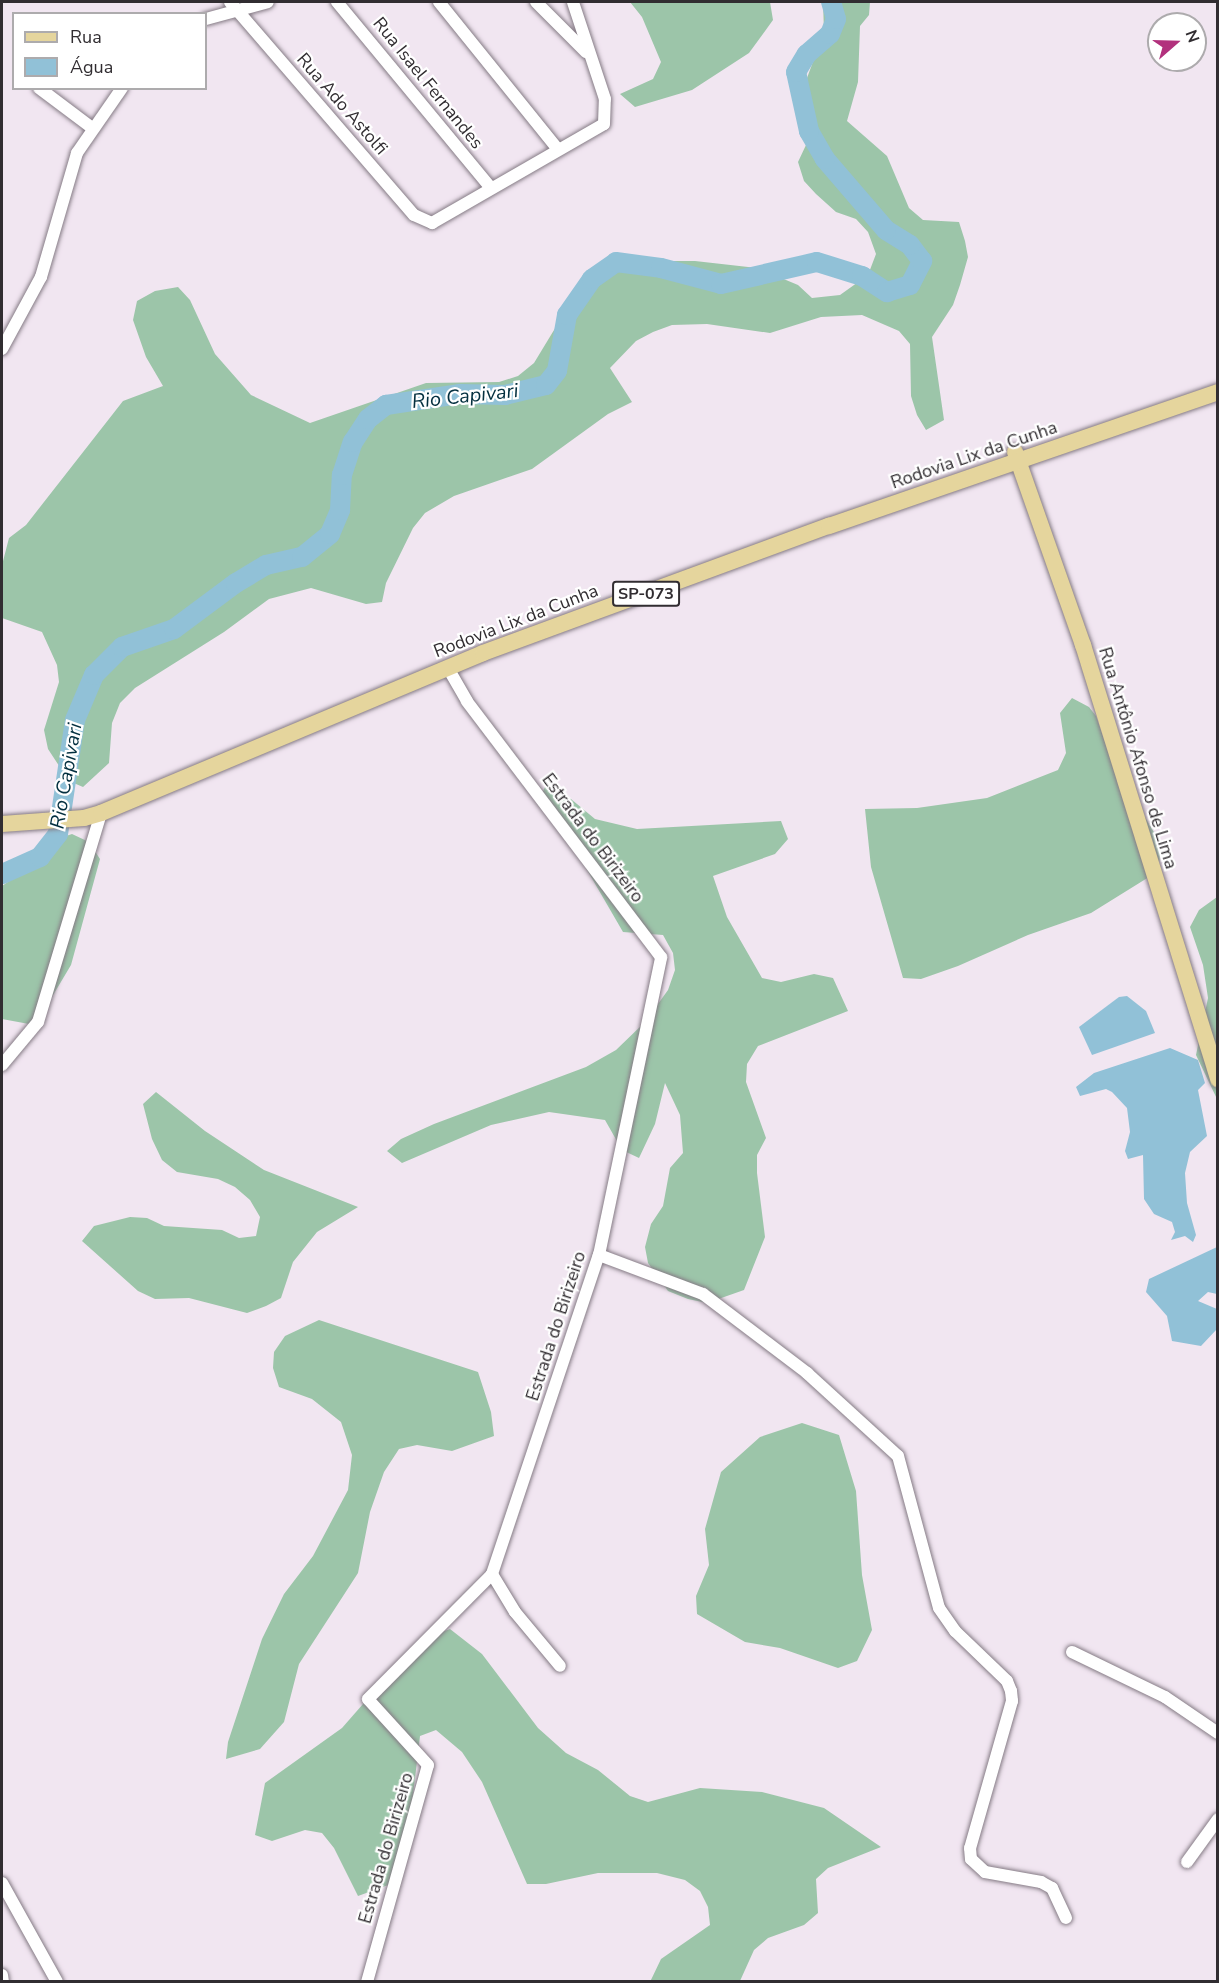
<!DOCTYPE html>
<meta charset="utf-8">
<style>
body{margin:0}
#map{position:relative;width:1219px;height:1983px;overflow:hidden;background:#f1e6f1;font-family:"Nunito Sans",sans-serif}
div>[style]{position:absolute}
.forest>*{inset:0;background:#9cc5a9}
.water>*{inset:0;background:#91c1d7}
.river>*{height:20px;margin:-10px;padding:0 10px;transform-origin:10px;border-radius:10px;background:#91c1d7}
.roads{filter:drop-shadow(0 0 2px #857b85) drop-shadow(0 0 2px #857b85)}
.minor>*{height:12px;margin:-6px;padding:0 6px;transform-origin:6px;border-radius:6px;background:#fff}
.major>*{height:16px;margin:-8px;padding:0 8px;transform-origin:8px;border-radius:8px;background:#e5d59d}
span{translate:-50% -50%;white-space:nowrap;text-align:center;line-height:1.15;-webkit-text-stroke:4.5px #fff;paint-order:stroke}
.shield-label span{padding:2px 4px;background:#fff;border:2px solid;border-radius:4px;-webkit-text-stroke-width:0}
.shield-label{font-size:16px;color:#312d31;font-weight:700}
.street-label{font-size:18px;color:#312d31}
.water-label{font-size:20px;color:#032f3f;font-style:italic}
.frame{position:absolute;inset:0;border:3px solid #312d31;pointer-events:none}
.legend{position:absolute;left:12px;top:12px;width:195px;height:78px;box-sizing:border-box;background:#fff;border:2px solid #adabad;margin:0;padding:8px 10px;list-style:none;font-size:18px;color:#312d31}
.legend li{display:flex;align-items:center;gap:12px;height:30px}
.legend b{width:30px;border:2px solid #adabad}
.north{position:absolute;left:1147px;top:12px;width:60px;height:60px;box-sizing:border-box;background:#fff;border:2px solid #adabad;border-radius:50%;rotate:70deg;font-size:16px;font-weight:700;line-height:24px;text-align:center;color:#312d31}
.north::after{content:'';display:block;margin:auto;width:21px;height:27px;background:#b2317d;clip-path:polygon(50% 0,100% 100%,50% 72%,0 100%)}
</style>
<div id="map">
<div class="forest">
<div style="clip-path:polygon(630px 2px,770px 2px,773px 20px,749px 53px,692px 90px,635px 107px,620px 94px,653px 79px,661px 62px,642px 17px)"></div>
<div style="clip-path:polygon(823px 2px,870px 2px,869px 15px,860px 26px,858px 82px,847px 121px,887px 156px,909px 208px,923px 220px,959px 222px,965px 241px,968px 257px,960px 285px,953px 305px,932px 337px,944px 420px,926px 430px,917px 415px,911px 396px,910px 344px,899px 331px,862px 315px,821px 317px,770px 333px,707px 324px,672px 325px,653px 332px,636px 341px,610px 368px,632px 402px,608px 414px,532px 469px,454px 496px,425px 513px,413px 528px,386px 583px,382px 602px,366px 604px,311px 588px,269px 599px,224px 632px,135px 688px,120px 703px,112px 723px,109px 763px,83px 787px,69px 781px,48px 749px,44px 730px,59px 682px,57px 665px,42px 632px,2px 618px,2px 565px,9px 538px,26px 525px,123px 401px,163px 386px,146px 357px,133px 320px,137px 301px,155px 291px,178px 287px,190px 300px,215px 354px,251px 395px,310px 423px,426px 383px,499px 382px,518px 376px,534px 363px,588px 274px,625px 261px,695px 261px,757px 268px,798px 285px,812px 298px,840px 295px,868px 275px,876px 254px,868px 232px,856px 219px,836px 212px,816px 194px,804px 181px,798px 162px,814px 128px,807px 78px,824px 32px)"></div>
<div style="clip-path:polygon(1072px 698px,1089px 707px,1096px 716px,1112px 762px,1155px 834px,1161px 853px,1157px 872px,1091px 913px,1028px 935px,958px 966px,921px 979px,903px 978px,871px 867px,865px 809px,917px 808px,987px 798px,1058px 770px,1066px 753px,1060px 713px)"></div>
<div style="clip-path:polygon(545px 787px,565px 794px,595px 819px,637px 829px,781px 821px,788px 839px,775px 854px,713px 876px,727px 917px,762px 978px,781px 982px,814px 974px,833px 978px,848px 1011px,758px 1046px,747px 1064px,746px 1082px,766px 1138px,757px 1155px,757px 1173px,765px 1237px,744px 1290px,707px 1303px,688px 1299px,668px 1291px,648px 1263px,645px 1247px,651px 1224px,663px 1206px,670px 1168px,683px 1153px,680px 1115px,665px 1083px,655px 1124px,639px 1158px,622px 1150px,605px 1120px,549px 1112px,491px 1125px,402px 1163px,387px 1151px,401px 1139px,434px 1124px,586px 1067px,616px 1050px,645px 1022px,668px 990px,675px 970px,673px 953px,663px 935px,623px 932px,572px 844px,537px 804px)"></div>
<div style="clip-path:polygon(72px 834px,89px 842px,100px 859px,71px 965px,43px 1012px,29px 1024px,2px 1019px,2px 886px,28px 868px,51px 841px)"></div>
<div style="clip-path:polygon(1217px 897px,1217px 1099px,1196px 1055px,1208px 998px,1203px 965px,1190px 927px,1199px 910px)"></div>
<div style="clip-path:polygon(156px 1092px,205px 1131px,264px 1170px,358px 1207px,317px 1232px,293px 1262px,281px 1298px,266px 1306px,247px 1313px,189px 1298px,155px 1299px,138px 1291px,82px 1241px,94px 1226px,130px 1217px,147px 1218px,164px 1226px,222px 1230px,239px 1238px,256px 1236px,260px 1217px,250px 1200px,235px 1187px,218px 1179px,177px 1172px,162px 1160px,152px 1139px,143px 1104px)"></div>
<div style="clip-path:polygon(319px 1320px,478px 1372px,491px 1412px,494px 1436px,452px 1451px,417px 1445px,399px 1449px,384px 1472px,370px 1512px,358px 1573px,299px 1664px,284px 1722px,260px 1749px,226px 1759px,228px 1742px,262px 1639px,284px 1594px,313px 1556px,348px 1490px,352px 1455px,341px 1422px,312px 1399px,279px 1387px,273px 1368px,274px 1352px,285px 1336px)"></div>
<div style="clip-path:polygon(802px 1423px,839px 1435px,856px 1491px,862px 1575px,872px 1630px,857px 1661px,838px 1668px,780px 1648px,745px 1642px,697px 1614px,696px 1596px,709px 1565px,705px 1529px,721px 1472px,760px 1437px)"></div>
<div style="clip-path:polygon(450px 1629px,482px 1654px,538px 1728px,566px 1753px,598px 1770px,630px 1796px,648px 1802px,700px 1788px,762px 1792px,824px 1808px,881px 1847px,828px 1868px,816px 1879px,818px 1913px,804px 1925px,768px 1938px,754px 1950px,740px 1981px,650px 1982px,661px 1959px,710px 1925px,708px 1907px,700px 1891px,685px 1880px,657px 1873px,598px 1873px,546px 1884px,527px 1884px,482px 1782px,462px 1752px,436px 1730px,420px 1736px,411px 1812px,391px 1884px,358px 1896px,334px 1848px,322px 1833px,305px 1830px,272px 1841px,255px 1835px,265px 1783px,342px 1728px,377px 1688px,434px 1635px)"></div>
</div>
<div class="water">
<div style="clip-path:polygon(1127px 996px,1146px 1011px,1155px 1033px,1092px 1055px,1079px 1027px,1119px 997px)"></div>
<div style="clip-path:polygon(1170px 1048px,1198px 1060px,1205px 1083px,1198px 1090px,1207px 1136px,1190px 1152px,1185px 1173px,1187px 1203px,1196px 1235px,1193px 1242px,1185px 1236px,1171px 1240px,1175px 1232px,1172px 1222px,1154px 1214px,1144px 1199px,1143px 1155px,1128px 1159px,1125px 1151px,1130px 1132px,1127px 1108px,1112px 1092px,1106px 1089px,1080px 1096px,1076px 1087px,1094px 1073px)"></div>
<div style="clip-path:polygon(1217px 1247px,1217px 1294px,1208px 1292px,1198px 1301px,1217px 1309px,1217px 1329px,1201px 1346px,1172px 1341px,1167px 1316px,1146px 1292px,1149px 1279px)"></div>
</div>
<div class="river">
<div style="left:2px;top:874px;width:42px;rotate:-24.1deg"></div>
<div style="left:40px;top:857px;width:29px;rotate:-52deg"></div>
<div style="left:58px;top:834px;width:115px;rotate:-81.5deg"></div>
<div style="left:75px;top:720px;width:49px;rotate:-67.1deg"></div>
<div style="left:94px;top:675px;width:40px;rotate:-45deg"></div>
<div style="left:122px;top:647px;width:55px;rotate:-19.1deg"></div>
<div style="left:174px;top:629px;width:77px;rotate:-36.6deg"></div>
<div style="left:236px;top:583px;width:35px;rotate:-31deg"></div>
<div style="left:266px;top:565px;width:37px;rotate:-13deg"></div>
<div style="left:302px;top:557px;width:36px;rotate:-39deg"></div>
<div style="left:330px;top:534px;width:26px;rotate:-67deg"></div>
<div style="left:340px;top:510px;width:35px;rotate:-87deg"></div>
<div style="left:342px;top:475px;width:35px;rotate:-72deg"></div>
<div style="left:353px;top:442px;width:27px;rotate:-57deg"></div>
<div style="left:368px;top:419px;width:23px;rotate:-38deg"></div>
<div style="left:386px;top:405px;width:75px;rotate:-8.5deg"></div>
<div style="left:460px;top:394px;width:45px;rotate:1.3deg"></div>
<div style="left:505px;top:395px;width:42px;rotate:-13.7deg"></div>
<div style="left:546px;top:385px;width:18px;rotate:-52deg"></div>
<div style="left:557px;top:371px;width:57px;rotate:-79.9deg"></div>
<div style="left:567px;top:315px;width:44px;rotate:-55.2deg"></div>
<div style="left:592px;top:279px;width:29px;rotate:-35deg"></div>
<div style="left:616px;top:262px;width:45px;rotate:7.6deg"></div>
<div style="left:661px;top:268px;width:62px;rotate:14.9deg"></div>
<div style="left:721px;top:284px;width:98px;rotate:-12.9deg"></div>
<div style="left:817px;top:262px;width:47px;rotate:17.3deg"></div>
<div style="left:862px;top:276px;width:30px;rotate:33deg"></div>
<div style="left:887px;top:292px;width:24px;rotate:-17deg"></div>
<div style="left:910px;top:285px;width:27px;rotate:-63deg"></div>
<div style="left:922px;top:261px;width:20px;rotate:-127deg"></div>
<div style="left:910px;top:245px;width:28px;rotate:-148deg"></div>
<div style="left:886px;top:230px;width:94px;rotate:-130.7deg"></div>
<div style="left:825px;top:159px;width:32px;rotate:-120deg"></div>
<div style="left:809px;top:131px;width:60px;rotate:-102.4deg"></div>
<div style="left:796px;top:72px;width:21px;rotate:-59deg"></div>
<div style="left:807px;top:54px;width:30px;rotate:-41deg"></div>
<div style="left:830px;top:34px;width:16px;rotate:-68deg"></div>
<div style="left:836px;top:19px;width:18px;rotate:-106deg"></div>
</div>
<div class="roads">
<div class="minor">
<div style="left:230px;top:2px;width:281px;rotate:49.2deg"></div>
<div style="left:414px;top:215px;width:20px;rotate:24deg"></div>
<div style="left:432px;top:223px;width:198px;rotate:-29.9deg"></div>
<div style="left:604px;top:124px;width:25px;rotate:-88deg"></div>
<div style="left:605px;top:99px;width:102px;rotate:-108.3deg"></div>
<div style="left:337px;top:2px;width:240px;rotate:50.4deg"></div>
<div style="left:439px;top:2px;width:188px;rotate:51.1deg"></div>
<div style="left:536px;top:2px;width:71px;rotate:45deg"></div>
<div style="left:206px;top:19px;width:64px;rotate:-15.3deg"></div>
<div style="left:39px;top:88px;width:66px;rotate:37deg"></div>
<div style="left:2px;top:349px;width:82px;rotate:-61.6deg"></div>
<div style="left:41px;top:277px;width:129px;rotate:-73.8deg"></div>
<div style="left:77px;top:153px;width:79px;rotate:-55.3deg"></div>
<div style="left:2px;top:1065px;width:56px;rotate:-50.1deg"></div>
<div style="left:38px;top:1022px;width:218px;rotate:-73.2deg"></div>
<div style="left:599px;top:1255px;width:111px;rotate:20.6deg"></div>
<div style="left:703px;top:1294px;width:131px;rotate:37.2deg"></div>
<div style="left:807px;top:1373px;width:123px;rotate:42.4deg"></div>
<div style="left:898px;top:1456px;width:157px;rotate:74.9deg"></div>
<div style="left:939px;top:1608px;width:28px;rotate:55deg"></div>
<div style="left:955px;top:1631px;width:72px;rotate:43.9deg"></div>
<div style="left:1007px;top:1681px;width:11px;rotate:68deg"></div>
<div style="left:1011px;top:1691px;width:10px;rotate:84deg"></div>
<div style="left:1012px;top:1701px;width:153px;rotate:105.9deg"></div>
<div style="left:970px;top:1848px;width:11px;rotate:85deg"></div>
<div style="left:971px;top:1859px;width:19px;rotate:43deg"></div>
<div style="left:985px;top:1872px;width:57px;rotate:10.1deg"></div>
<div style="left:1041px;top:1882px;width:13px;rotate:29deg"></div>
<div style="left:1052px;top:1888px;width:33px;rotate:65deg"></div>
<div style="left:492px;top:1574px;width:44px;rotate:58.8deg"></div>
<div style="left:515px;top:1612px;width:70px;rotate:50.2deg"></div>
<div style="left:1072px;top:1652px;width:103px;rotate:25.8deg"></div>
<div style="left:1165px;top:1697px;width:64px;rotate:34.2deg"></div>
<div style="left:1187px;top:1862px;width:53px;rotate:-54.2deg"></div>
<div style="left:2px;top:1883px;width:113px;rotate:60.9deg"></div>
<div style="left:2px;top:1975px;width:7px;rotate:82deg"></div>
<div style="left:367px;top:1982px;width:225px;rotate:-74.3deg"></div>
<div style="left:428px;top:1765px;width:89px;rotate:-132.3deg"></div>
<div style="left:368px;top:1699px;width:176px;rotate:-45.2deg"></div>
<div style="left:492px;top:1574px;width:336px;rotate:-71.5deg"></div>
<div style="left:599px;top:1255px;width:304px;rotate:-78.2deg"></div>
<div style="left:661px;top:957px;width:321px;rotate:-127.2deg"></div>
<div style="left:467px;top:701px;width:39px;rotate:-120deg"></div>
</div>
<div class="major">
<div style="left:1015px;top:452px;width:205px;rotate:70.6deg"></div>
<div style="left:1083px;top:645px;width:455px;rotate:72.7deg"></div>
<div style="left:2px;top:824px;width:82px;rotate:-4.2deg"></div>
<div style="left:84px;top:818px;width:18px;rotate:-16deg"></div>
<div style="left:101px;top:813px;width:414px;rotate:-22.7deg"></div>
<div style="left:483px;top:653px;width:369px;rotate:-20.2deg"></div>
<div style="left:829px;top:526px;width:411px;rotate:-19deg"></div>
</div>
</div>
<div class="shield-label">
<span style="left:646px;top:594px">SP-073</span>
</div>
<div class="street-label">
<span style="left:428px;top:83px;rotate:51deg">Rua Isael Fernandes</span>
<span style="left:342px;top:104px;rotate:49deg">Rua Ado Astolfi</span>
<span style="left:974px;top:455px;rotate:-19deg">Rodovia Lix da Cunha</span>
<span style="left:516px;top:621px;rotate:-21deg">Rodovia Lix da Cunha</span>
<span style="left:1138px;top:758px;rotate:73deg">Rua Antônio Afonso de Lima</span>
<span style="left:593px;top:838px;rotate:53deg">Estrada do Birizeiro</span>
<span style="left:556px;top:1326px;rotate:-72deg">Estrada do Birizeiro</span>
<span style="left:386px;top:1848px;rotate:-74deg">Estrada do Birizeiro</span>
</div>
<div class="water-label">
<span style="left:465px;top:396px;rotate:-6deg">Rio Capivari</span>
<span style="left:66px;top:776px;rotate:-80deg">Rio Capivari</span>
</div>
<div class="frame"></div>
<ul class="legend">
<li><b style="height:8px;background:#e5d59d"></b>Rua</li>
<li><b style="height:16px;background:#91c1d7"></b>Água</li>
</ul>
<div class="north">N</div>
</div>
